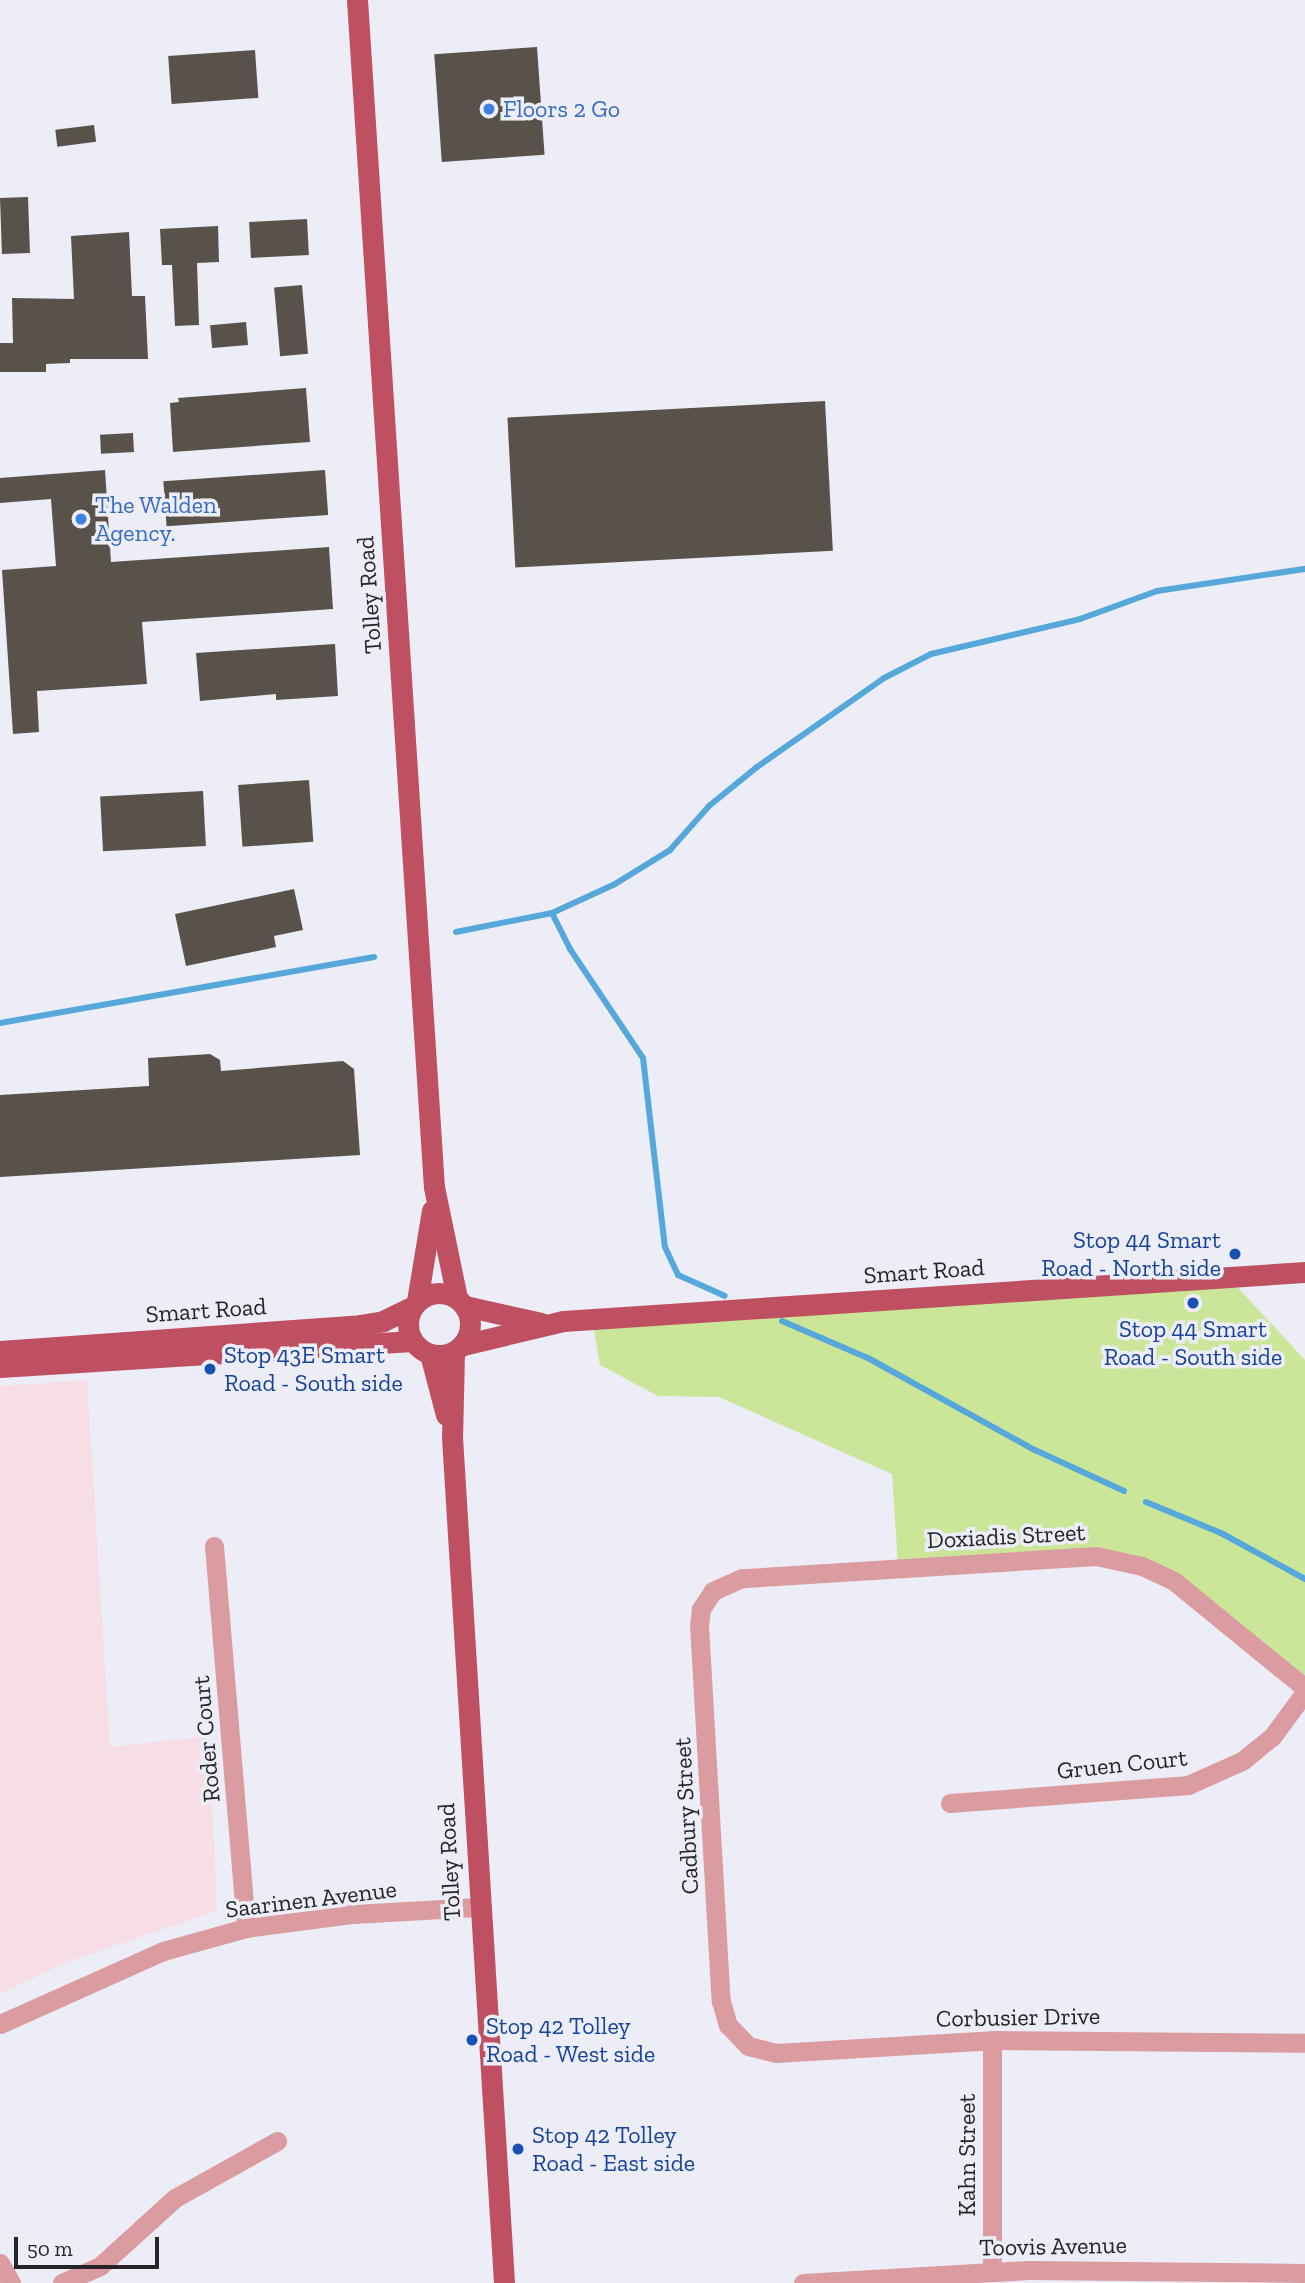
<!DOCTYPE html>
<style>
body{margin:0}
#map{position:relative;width:1305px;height:2283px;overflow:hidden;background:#ededf8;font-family:"Zilla Slab",serif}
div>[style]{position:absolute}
.education>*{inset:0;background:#f6dde6}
.green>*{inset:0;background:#cbe599}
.stream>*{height:6px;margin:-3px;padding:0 3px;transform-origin:3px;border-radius:3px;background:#55a8d9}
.building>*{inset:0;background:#58524a;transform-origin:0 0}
.minor>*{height:19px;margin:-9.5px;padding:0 9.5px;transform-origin:9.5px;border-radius:9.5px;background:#da9ca1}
.major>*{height:21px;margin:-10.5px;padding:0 10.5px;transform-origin:10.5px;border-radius:10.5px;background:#be5061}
.major>.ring{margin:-10.5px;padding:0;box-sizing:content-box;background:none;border:21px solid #be5061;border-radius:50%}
.dots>*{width:19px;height:19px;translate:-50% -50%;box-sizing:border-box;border:4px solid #ededf8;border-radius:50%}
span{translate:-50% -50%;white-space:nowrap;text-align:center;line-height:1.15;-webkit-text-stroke:7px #ededf8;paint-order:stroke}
.shop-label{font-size:24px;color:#366cbe}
.left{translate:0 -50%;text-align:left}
.street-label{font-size:24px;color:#252528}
.transit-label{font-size:24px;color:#164399}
.right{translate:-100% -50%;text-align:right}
.scale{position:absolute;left:14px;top:2237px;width:145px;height:32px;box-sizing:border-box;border:4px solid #252528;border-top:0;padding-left:9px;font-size:21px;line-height:24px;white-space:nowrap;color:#252528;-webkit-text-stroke:5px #ededf8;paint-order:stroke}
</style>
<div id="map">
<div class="education">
<div style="clip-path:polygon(87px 1380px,110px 1747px,209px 1736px,217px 1911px,70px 1961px,0 1994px,0 1386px)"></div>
</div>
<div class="green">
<div style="clip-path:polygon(1228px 1277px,1305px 1360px,1305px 1688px,1194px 1595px,1104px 1557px,898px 1566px,892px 1474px,719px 1397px,658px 1396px,600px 1365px,592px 1319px)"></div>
</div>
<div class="stream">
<div style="left:552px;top:913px;width:40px;rotate:63.4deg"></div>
<div style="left:570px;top:949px;width:131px;rotate:56.2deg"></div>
<div style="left:643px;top:1058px;width:190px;rotate:83.4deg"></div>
<div style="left:665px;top:1247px;width:31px;rotate:65deg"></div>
<div style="left:678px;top:1275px;width:51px;rotate:24.1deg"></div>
<div style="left:456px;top:932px;width:98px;rotate:-11.2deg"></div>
<div style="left:552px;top:913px;width:69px;rotate:-24.7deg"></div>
<div style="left:615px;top:884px;width:65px;rotate:-31.7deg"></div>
<div style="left:670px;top:850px;width:59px;rotate:-48.4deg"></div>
<div style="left:709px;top:806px;width:62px;rotate:-39.1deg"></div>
<div style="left:757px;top:767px;width:155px;rotate:-35deg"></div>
<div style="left:884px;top:678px;width:53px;rotate:-27.1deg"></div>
<div style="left:931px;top:654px;width:153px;rotate:-13.2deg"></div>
<div style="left:1080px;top:619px;width:82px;rotate:-20deg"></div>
<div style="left:1157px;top:591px;width:150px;rotate:-8.5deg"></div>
<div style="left:0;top:1023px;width:380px;rotate:-10deg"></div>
<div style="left:782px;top:1321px;width:94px;rotate:23.3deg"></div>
<div style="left:868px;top:1358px;width:191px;rotate:28.9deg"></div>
<div style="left:1035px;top:1450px;width:98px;rotate:24.7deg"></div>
<div style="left:1146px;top:1502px;width:81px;rotate:22.5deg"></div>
<div style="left:1221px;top:1533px;width:96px;rotate:28.7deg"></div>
</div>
<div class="building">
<div style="left:537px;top:47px;width:108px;height:103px;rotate:86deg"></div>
<div style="left:255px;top:50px;width:48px;height:87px;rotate:86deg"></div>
<div style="left:94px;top:125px;width:17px;height:39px;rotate:83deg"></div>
<div style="left:28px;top:197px;width:56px;height:28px;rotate:88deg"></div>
<div style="left:307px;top:219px;width:36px;height:58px;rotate:87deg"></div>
<div style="clip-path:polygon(218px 226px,219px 262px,197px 263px,199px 325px,175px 326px,172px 265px,162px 265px,160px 229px)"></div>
<div style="clip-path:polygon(129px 232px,132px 296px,145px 296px,148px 359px,70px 359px,70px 363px,46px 364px,46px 372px,0 372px,0 343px,13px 343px,12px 298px,74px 299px,71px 236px)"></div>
<div style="left:302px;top:285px;width:69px;height:28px;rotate:85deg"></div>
<div style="left:246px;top:322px;width:23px;height:36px;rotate:85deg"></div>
<div style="clip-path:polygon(306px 388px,310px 442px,173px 452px,170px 403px,179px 402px,178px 398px)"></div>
<div style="left:825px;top:401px;width:150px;height:318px;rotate:87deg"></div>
<div style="left:133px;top:433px;width:19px;height:33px;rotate:87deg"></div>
<div style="clip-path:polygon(105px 470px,111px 562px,329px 547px,333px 609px,142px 622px,147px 684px,37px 691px,39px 732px,13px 734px,2px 570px,56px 566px,51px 499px,0 503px,0 478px)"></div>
<div style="left:325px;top:470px;width:45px;height:162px;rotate:86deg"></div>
<div style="clip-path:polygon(335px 644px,338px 696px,276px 700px,276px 694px,200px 701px,196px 653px)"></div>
<div style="left:309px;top:780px;width:62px;height:71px;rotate:86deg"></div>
<div style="left:203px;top:791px;width:55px;height:103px;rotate:87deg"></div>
<div style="clip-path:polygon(294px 889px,303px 930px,274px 936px,276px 947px,186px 966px,175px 914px)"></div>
<div style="clip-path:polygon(210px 1054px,220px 1060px,221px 1071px,343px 1061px,354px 1069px,360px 1155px,0 1177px,0 1095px,149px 1086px,148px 1058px)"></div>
</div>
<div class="minor">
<div style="left:214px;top:1546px;width:383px;rotate:85.2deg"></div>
<div style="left:1305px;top:1688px;width:169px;rotate:-140.8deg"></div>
<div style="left:1174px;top:1581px;width:35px;rotate:-155deg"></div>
<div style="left:1142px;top:1566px;width:47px;rotate:-167.7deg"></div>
<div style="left:1096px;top:1556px;width:355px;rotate:176.4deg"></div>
<div style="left:742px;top:1578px;width:32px;rotate:156deg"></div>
<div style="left:713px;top:1591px;width:22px;rotate:124deg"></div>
<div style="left:701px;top:1609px;width:16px;rotate:97deg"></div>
<div style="left:699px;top:1625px;width:377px;rotate:86.7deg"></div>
<div style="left:721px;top:2001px;width:25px;rotate:74deg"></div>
<div style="left:728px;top:2025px;width:29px;rotate:46deg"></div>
<div style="left:748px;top:2046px;width:29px;rotate:14deg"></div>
<div style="left:776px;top:2053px;width:216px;rotate:-3.4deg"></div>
<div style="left:992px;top:2040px;width:313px;rotate:0.5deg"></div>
<div style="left:950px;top:1803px;width:239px;rotate:-4.3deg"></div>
<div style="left:1188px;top:1785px;width:59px;rotate:-24deg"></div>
<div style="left:1242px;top:1761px;width:38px;rotate:-39deg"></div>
<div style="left:1272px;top:1737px;width:56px;rotate:-53.7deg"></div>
<div style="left:0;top:2024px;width:179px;rotate:-24.1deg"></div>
<div style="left:163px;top:1951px;width:86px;rotate:-15.5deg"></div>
<div style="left:246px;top:1928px;width:108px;rotate:-7.5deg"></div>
<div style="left:353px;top:1914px;width:125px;rotate:-3.2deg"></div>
<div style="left:0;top:2263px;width:23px;rotate:61deg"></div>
<div style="left:992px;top:2271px;width:231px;rotate:-90deg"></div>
<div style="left:62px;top:2283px;width:42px;rotate:-24.1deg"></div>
<div style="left:100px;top:2266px;width:101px;rotate:-42.2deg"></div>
<div style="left:175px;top:2198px;width:117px;rotate:-29.2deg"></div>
<div style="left:803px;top:2283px;width:226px;rotate:-3.3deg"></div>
<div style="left:1029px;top:2270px;width:276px;rotate:0.6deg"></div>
</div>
<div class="major">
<div style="left:357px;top:0;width:1189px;rotate:86.29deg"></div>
<div style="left:434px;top:1187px;width:113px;rotate:78.3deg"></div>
<div class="ring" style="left:408px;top:1293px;width:41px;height:41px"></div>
<div style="left:417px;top:1301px;width:92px;rotate:-80.6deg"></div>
<div style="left:465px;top:1306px;width:78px;rotate:12.6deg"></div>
<div style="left:463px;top:1345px;width:103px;rotate:-13.5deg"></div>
<div style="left:563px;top:1321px;width:744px;rotate:-3.78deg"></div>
<div style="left:0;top:1351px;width:354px;rotate:-4.1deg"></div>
<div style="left:353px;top:1326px;width:30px;rotate:-9deg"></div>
<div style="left:383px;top:1321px;width:32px;rotate:-26deg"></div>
<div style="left:454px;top:1352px;width:85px;rotate:91.3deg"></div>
<div style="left:452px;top:1437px;width:848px;rotate:86.48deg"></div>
<div style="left:430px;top:1354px;width:63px;rotate:75.3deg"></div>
<div style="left:0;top:1367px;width:413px;rotate:-3.6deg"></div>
</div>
<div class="dots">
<div style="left:489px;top:109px;background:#3f7fe0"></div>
<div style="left:81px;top:519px;background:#3f7fe0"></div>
<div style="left:1235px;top:1254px;background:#1a4fb4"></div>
<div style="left:1193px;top:1303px;background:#1a4fb4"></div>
<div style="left:210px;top:1369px;background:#1a4fb4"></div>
<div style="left:472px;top:2040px;background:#1a4fb4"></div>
<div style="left:518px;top:2149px;background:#1a4fb4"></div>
</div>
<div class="shop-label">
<span class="left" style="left:503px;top:109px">Floors 2 Go</span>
<span class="left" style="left:95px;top:519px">The Walden<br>Agency.</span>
</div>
<div class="street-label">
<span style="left:369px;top:595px;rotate:-94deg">Tolley Road</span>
<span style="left:924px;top:1271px;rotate:-4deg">Smart Road</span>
<span style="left:206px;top:1310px;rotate:-4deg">Smart Road</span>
<span style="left:1006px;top:1536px;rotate:-3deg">Doxiadis Street</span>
<span style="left:206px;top:1739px;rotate:-95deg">Roder Court</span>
<span style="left:1122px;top:1764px;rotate:-6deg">Gruen Court</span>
<span style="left:686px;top:1816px;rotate:-93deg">Cadbury Street</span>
<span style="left:449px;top:1862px;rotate:-93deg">Tolley Road</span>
<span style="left:311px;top:1899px;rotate:-7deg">Saarinen Avenue</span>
<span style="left:1018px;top:2017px;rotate:-1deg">Corbusier Drive</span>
<span style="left:967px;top:2155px;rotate:-90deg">Kahn Street</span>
<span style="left:1053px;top:2246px;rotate:-1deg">Toovis Avenue</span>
</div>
<div class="transit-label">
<span class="right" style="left:1221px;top:1254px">Stop 44 Smart<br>Road - North side</span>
<span style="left:1193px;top:1343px">Stop 44 Smart<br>Road - South side</span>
<span class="left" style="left:224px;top:1369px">Stop 43E Smart<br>Road - South side</span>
<span class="left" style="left:486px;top:2040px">Stop 42 Tolley<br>Road - West side</span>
<span class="left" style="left:532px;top:2149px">Stop 42 Tolley<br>Road - East side</span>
</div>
<div class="scale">50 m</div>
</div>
